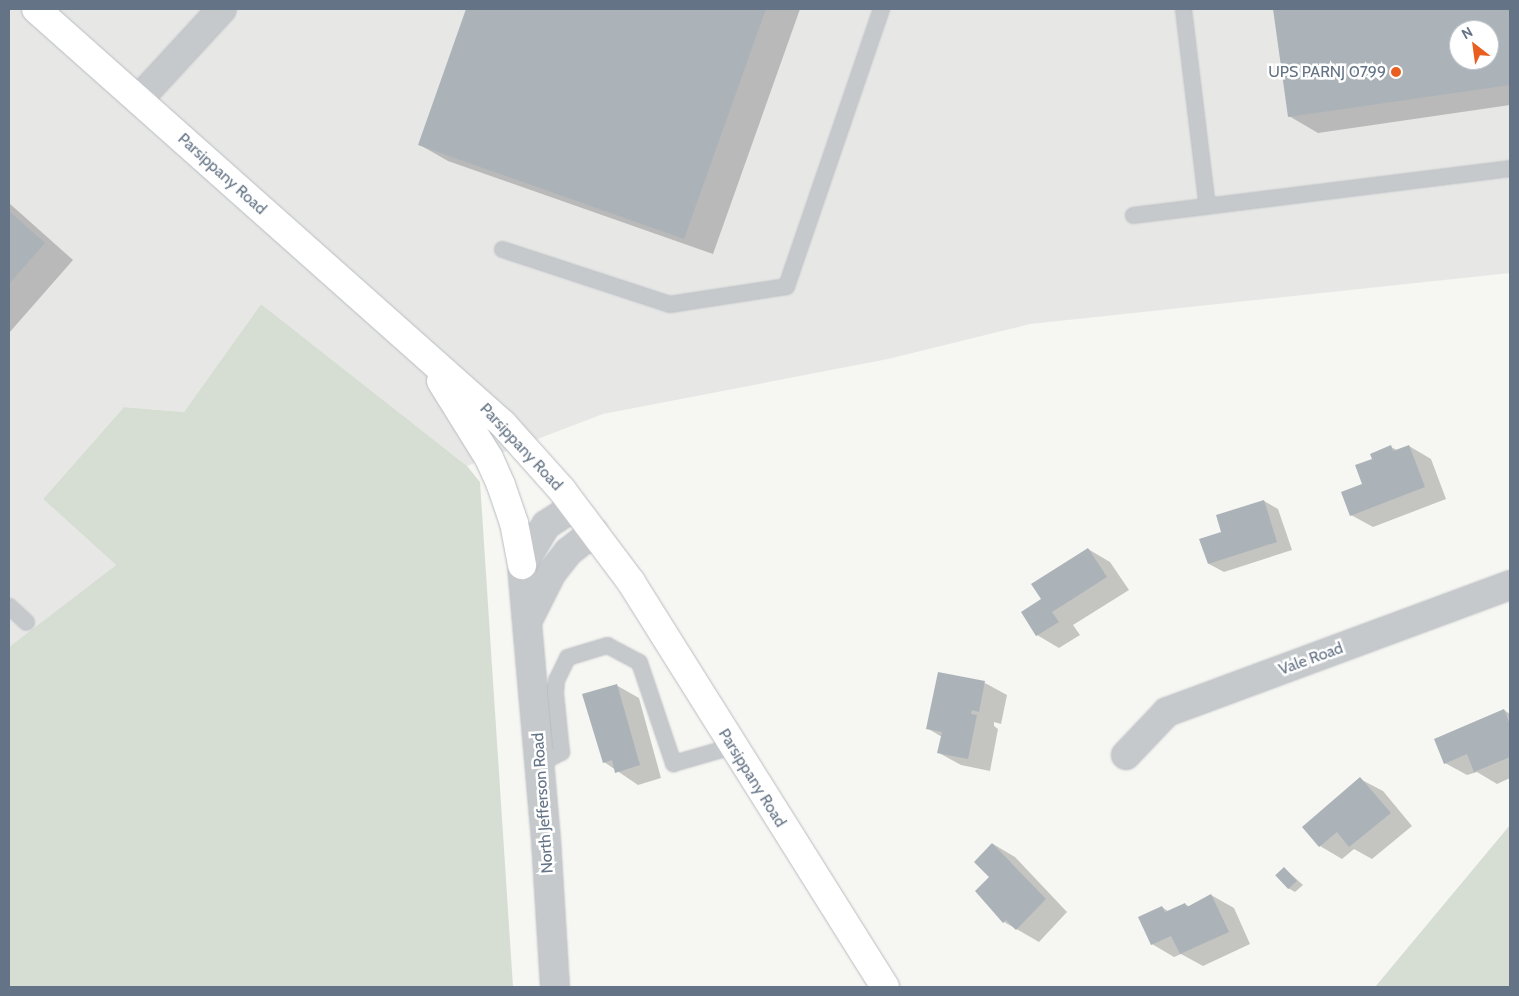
<!DOCTYPE html>
<style>
body{margin:0}
#map{position:relative;width:1519px;height:996px;overflow:hidden;background:#f6f6f2;font-family:Cabin,sans-serif}
div>[style]{position:absolute}
.built>*{inset:0;background:#e7e8e6}
.green>*{inset:0;background:#d6ded3}
.shadow>*{inset:0;background:#0003}
.building>*{inset:0;background:#abb3b9;transform-origin:0 0}
.roads{filter:drop-shadow(0 0 1px #b8bcc1) drop-shadow(0 0 1px #b8bcc1)}
.service>*{height:15px;margin:-7.5px;padding:0 7.5px;transform-origin:7.5px;border-radius:7.5px;background:#c6c9cc}
.minor>*{height:28px;margin:-14px;padding:0 14px;transform-origin:14px;border-radius:14px;background:#c6c9cc}
.tertiary>*{height:28px;margin:-14px;padding:0 14px;transform-origin:14px;border-radius:14px;background:#c6c9cc}
.secondary>*{height:28px;margin:-14px;padding:0 14px;transform-origin:14px;border-radius:14px;background:#fff}
.dots>*{width:14px;height:14px;translate:-50% -50%;box-sizing:border-box;border:2px solid #fff;border-radius:50%}
span{translate:-50% -50%;white-space:nowrap;text-align:center;line-height:1.15;-webkit-text-stroke:5px #fff;paint-order:stroke}
.poi-label{font-size:16px;color:#647385}
.right{translate:-100% -50%;text-align:right}
.street-label{font-size:16px;color:#647385}
.frame{position:absolute;inset:0;border:10px solid #647385;pointer-events:none}
.north{position:absolute;left:1449px;top:20px;width:50px;height:50px;box-sizing:border-box;background:#fff;border:1px solid #c1c7ce;border-radius:50%;rotate:330deg;font-size:14px;font-weight:700;line-height:20px;text-align:center;color:#647385}
.north::after{content:'';display:block;margin:auto;width:18px;height:22px;background:#e95f20;clip-path:polygon(50% 0,100% 100%,50% 72%,0 100%)}
</style>
<div id="map">
<div class="built">
<div style="clip-path:polygon(evenodd,9px 9px,1510px 9px,1510px 273px,1030px 324px,888px 359px,603px 414px,467px 466px,261px 304px,184px 412px,124px 407px,43px 499px,116px 565px,9px 647px,9px 9px,1459px 30px,1489px 30px,1489px 60px,1459px 60px,1459px 30px)"></div>
</div>
<div class="green">
<div style="clip-path:polygon(261px 304px,467px 466px,480px 482px,513px 987px,9px 987px,9px 647px,116px 565px,43px 499px,124px 407px,184px 412px)"></div>
<div style="clip-path:polygon(1510px 825px,1510px 987px,1375px 987px)"></div>
</div>
<div class="shadow">
<div style="clip-path:polygon(468px 9px,800px 9px,713px 254px,448px 161px,420px 145px)"></div>
<div style="clip-path:polygon(evenodd,1275px 9px,1510px 9px,1510px 105px,1318px 133px,1289px 116px,1275px 9px,1459px 30px,1489px 30px,1489px 60px,1459px 60px,1459px 30px)"></div>
<div style="clip-path:polygon(9px 203px,73px 260px,9px 333px)"></div>
<div style="clip-path:polygon(1409px 446px,1431px 459px,1446px 499px,1373px 527px,1351px 515px,1374px 459px,1391px 447px,1397px 450px)"></div>
<div style="clip-path:polygon(1264px 501px,1278px 509px,1292px 550px,1224px 572px,1209px 564px,1223px 533px)"></div>
<div style="clip-path:polygon(1088px 549px,1110px 562px,1129px 590px,1073px 625px,1080px 635px,1059px 648px,1037px 635px,1042px 600px)"></div>
<div style="clip-path:polygon(985px 683px,1007px 695px,1001px 724px,994px 722px,994px 726px,998px 729px,990px 771px,961px 765px,939px 753px,942px 737px,927px 728px)"></div>
<div style="clip-path:polygon(616px 685px,639px 698px,661px 778px,638px 785px,604px 762px)"></div>
<div style="clip-path:polygon(1504px 710px,1510px 714px,1510px 778px,1497px 784px,1477px 772px,1467px 775px,1445px 763px)"></div>
<div style="clip-path:polygon(1360px 779px,1383px 791px,1412px 826px,1372px 859px,1354px 849px,1342px 859px,1320px 846px)"></div>
<div style="clip-path:polygon(993px 844px,1015px 857px,1067px 912px,1039px 942px,1004px 922px,977px 891px,991px 877px)"></div>
<div style="clip-path:polygon(1284px 868px,1303px 885px,1295px 892px,1288px 888px)"></div>
<div style="clip-path:polygon(1211px 895px,1234px 908px,1250px 944px,1203px 966px,1181px 954px,1174px 957px,1152px 944px,1162px 907px,1169px 912px,1185px 904px,1190px 907px)"></div>
</div>
<div class="building">
<div style="clip-path:polygon(466px 9px,766px 9px,684px 239px,418px 145px)"></div>
<div style="clip-path:polygon(evenodd,1273px 9px,1510px 9px,1510px 85px,1288px 117px,1273px 9px,1459px 30px,1489px 30px,1489px 60px,1459px 60px,1459px 30px)"></div>
<div style="clip-path:polygon(9px 211px,45px 243px,9px 284px)"></div>
<div style="clip-path:polygon(1391px 445px,1393px 451px,1409px 445px,1425px 487px,1350px 516px,1341px 492px,1362px 484px,1355px 465px,1372px 459px,1370px 454px)"></div>
<div style="clip-path:polygon(1264px 500px,1277px 542px,1208px 564px,1199px 539px,1221px 532px,1216px 515px)"></div>
<div style="clip-path:polygon(1088px 548px,1107px 577px,1052px 612px,1059px 622px,1036px 636px,1021px 612px,1041px 599px,1031px 584px)"></div>
<div style="clip-path:polygon(938px 672px,985px 681px,979px 712px,972px 710px,971px 714px,977px 715px,968px 759px,937px 753px,942px 732px,926px 729px)"></div>
<div style="clip-path:polygon(617px 684px,640px 765px,615px 773px,612px 760px,603px 763px,582px 694px)"></div>
<div style="clip-path:polygon(1504px 709px,1510px 725px,1510px 757px,1474px 772px,1467px 754px,1444px 764px,1434px 739px)"></div>
<div style="clip-path:polygon(1360px 777px,1391px 813px,1349px 847px,1337px 832px,1319px 847px,1302px 827px)"></div>
<div style="clip-path:polygon(992px 843px,1046px 899px,1016px 930px,1006px 920px,1003px 923px,975px 891px,989px 877px,974px 862px)"></div>
<div style="left:1284px;top:867px;width:19px;height:12px;rotate:47deg"></div>
<div style="clip-path:polygon(1211px 894px,1229px 932px,1180px 954px,1171px 936px,1151px 945px,1138px 917px,1162px 906px,1165px 912px,1185px 903px,1187px 907px)"></div>
</div>
<div class="roads">
<div class="service">
<div style="left:1183px;top:9px;width:198px;rotate:83.1deg"></div>
<div style="left:1133px;top:215px;width:380px;rotate:-7.1deg"></div>
<div style="left:502px;top:249px;width:176px;rotate:18.2deg"></div>
<div style="left:669px;top:304px;width:118px;rotate:-8.7deg"></div>
<div style="left:786px;top:286px;width:293px;rotate:-71.1deg"></div>
<div style="left:9px;top:606px;width:23px;rotate:43deg"></div>
<div style="left:540px;top:763px;width:24px;rotate:-28deg"></div>
<div style="left:561px;top:752px;width:59px;rotate:-95.8deg"></div>
<div style="left:555px;top:693px;width:13px;rotate:-86deg"></div>
<div style="left:556px;top:680px;width:25px;rotate:-64deg"></div>
<div style="left:567px;top:657px;width:42px;rotate:-16.7deg"></div>
<div style="left:607px;top:645px;width:36px;rotate:28deg"></div>
<div style="left:639px;top:662px;width:107px;rotate:71.4deg"></div>
<div style="left:673px;top:763px;width:61px;rotate:-16.1deg"></div>
</div>
<div class="minor">
<div style="left:1126px;top:755px;width:59px;rotate:-46.4deg"></div>
<div style="left:1167px;top:712px;width:366px;rotate:-20.3deg"></div>
</div>
<div class="tertiary">
<div style="left:139px;top:99px;width:122px;rotate:-47.3deg"></div>
<div style="left:528px;top:620px;width:51px;rotate:-63.4deg"></div>
<div style="left:551px;top:574px;width:28px;rotate:-52deg"></div>
<div style="left:568px;top:552px;width:33px;rotate:-38deg"></div>
<div style="left:555px;top:987px;width:147px;rotate:-93.5deg"></div>
<div style="left:546px;top:840px;width:276px;rotate:-95deg"></div>
<div style="left:522px;top:565px;width:47px;rotate:-59deg"></div>
<div style="left:546px;top:525px;width:33px;rotate:-33deg"></div>
</div>
<div class="secondary">
<div style="left:36px;top:9px;width:625px;rotate:41.63deg"></div>
<div style="left:503px;top:424px;width:89px;rotate:48.2deg"></div>
<div style="left:562px;top:490px;width:115px;rotate:53.1deg"></div>
<div style="left:631px;top:582px;width:478px;rotate:57.9deg"></div>
<div style="left:441px;top:381px;width:91px;rotate:58.1deg"></div>
<div style="left:489px;top:458px;width:30px;rotate:66deg"></div>
<div style="left:501px;top:485px;width:40px;rotate:71.1deg"></div>
<div style="left:514px;top:523px;width:43px;rotate:79.2deg"></div>
</div>
</div>
<div class="dots">
<div style="left:1396px;top:72px;background:#e95f20"></div>
</div>
<div class="poi-label">
<span class="right" style="left:1386px;top:72px">UPS PARNJ 0799</span>
</div>
<div class="street-label">
<span style="left:222px;top:174px;rotate:42deg">Parsippany Road</span>
<span style="left:521px;top:447px;rotate:47deg">Parsippany Road</span>
<span style="left:1311px;top:659px;rotate:-20deg">Vale Road</span>
<span style="left:752px;top:778px;rotate:58deg">Parsippany Road</span>
<span style="left:543px;top:803px;rotate:-94deg">North Jefferson Road</span>
</div>
<div class="frame"></div>
<div class="north">N</div>
</div>
